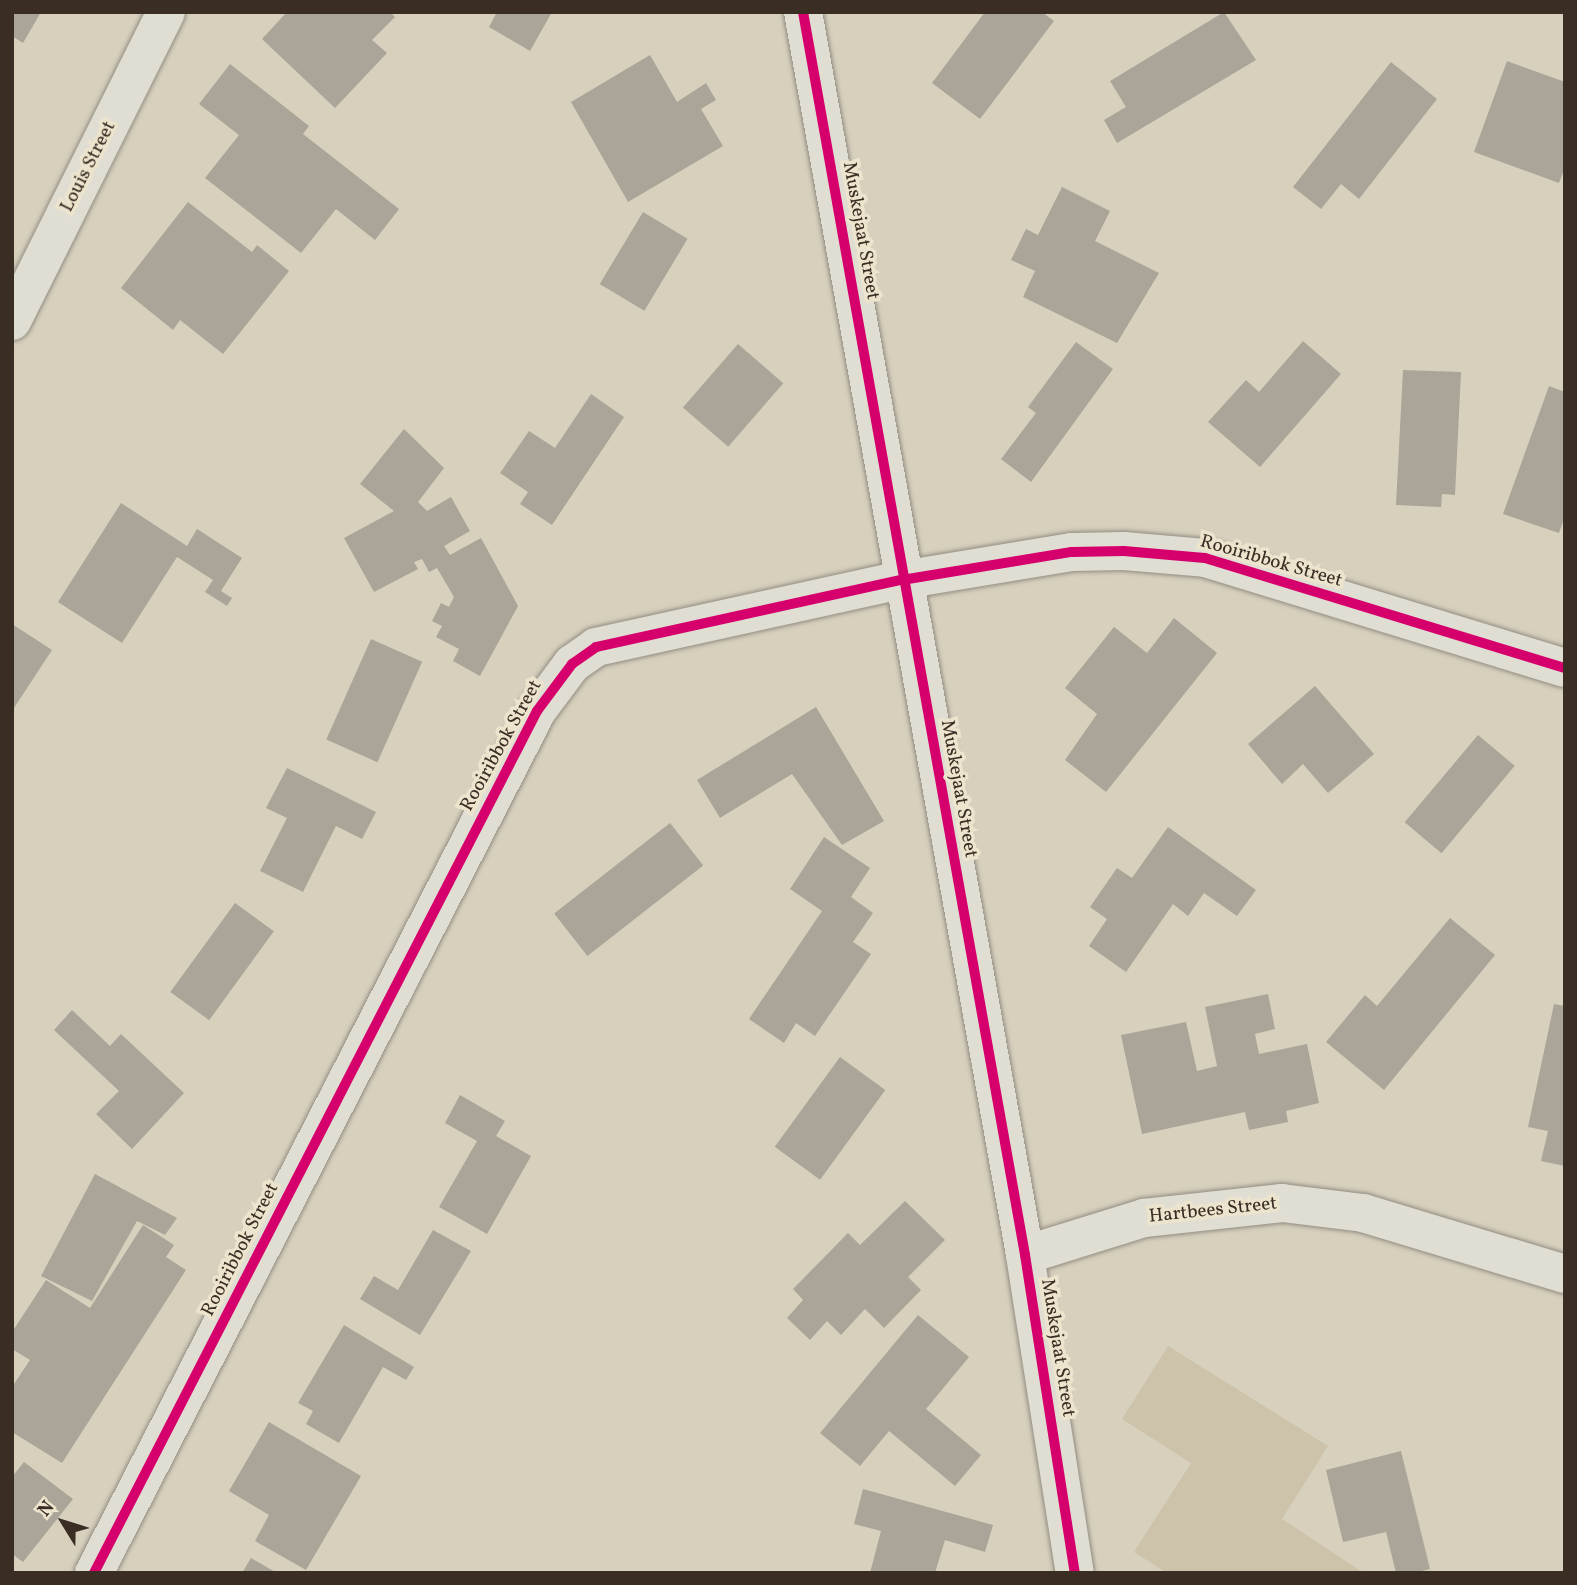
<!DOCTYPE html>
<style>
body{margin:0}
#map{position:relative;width:1577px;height:1585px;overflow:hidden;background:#d7d0bd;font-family:Vollkorn,serif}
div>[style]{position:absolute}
.green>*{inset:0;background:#cdc3aa}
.building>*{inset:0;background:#aaa598;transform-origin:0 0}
.roads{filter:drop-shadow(0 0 2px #928d82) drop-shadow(0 0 2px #928d82)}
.street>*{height:38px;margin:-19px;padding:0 19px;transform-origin:19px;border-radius:19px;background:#e0ddd3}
.cycleway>*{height:10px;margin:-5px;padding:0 5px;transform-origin:5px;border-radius:5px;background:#d6006c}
span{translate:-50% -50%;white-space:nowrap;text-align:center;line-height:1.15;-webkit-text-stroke:7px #ece4cd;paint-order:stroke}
.street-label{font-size:19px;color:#392d24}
.frame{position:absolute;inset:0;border:14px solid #392d24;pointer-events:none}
.north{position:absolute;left:28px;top:1487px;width:70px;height:70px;-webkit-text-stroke:5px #ece4cd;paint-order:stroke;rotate:308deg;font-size:19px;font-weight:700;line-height:28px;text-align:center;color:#392d24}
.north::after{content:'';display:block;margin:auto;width:24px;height:32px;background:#392d24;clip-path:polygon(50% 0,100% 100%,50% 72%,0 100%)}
</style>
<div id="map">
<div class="green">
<div style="clip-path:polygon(1168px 1346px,1328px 1446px,1282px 1519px,1364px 1573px,1167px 1573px,1134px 1552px,1191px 1463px,1122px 1419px)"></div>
</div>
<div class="building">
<div style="clip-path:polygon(12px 12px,41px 12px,23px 43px,12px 36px)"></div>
<div style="clip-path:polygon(287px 12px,390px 12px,395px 17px,372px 40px,387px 53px,335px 108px,262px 39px)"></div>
<div style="clip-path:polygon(497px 12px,552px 12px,530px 51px,489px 27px)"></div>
<div style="clip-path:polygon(985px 12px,1042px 12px,1054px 21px,980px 119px,932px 83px)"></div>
<div style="clip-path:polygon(1224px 12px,1256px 60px,1117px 143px,1104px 120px,1126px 107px,1110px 81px)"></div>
<div style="clip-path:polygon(650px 55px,677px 102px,706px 83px,716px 100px,701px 109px,723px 146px,628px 202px,571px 102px)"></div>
<div style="clip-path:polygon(1507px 61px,1565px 82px,1565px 167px,1559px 183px,1474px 152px)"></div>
<div style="clip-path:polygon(1391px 62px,1437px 99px,1359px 199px,1341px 184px,1321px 209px,1293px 187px)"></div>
<div style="clip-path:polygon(230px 64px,309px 126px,303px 134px,399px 209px,375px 240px,336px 209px,301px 253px,205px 178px,239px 135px,199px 104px)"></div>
<div style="clip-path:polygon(1062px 187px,1110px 211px,1095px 241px,1159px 273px,1117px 343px,1023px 297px,1035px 271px,1011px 260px,1026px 229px,1038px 235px)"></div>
<div style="clip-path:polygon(188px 202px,252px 252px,257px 245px,289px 271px,223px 354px,180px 320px,173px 330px,121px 288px)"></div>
<div style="left:643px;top:212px;width:52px;height:84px;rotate:31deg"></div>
<div style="clip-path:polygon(1303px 341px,1341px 374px,1260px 467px,1208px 422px,1246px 380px,1259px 392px)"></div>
<div style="clip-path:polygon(1076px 342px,1113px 369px,1031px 482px,1001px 459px,1036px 413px,1028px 407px)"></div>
<div style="left:738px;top:344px;width:60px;height:84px;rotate:41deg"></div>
<div style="clip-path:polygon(1403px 370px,1461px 372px,1455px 495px,1442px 494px,1441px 507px,1396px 505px)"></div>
<div style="clip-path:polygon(1549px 386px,1565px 392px,1565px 516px,1559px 533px,1503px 514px)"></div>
<div style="clip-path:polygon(591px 394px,624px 417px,552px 525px,520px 504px,528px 492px,500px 473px,529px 431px,555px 448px)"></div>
<div style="clip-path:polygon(404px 429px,444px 468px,418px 502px,427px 511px,451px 497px,470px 531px,444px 546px,450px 555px,481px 538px,518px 606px,480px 676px,453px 661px,459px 649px,436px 637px,442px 626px,432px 621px,441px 603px,449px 607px,454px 597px,437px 568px,429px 572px,422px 559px,414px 562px,418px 569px,374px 592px,344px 538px,394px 511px,360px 484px)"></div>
<div style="clip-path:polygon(121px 503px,187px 546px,197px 529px,242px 558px,221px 591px,232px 598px,227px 606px,205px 592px,213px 580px,177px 557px,122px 643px,58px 602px)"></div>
<div style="clip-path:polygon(1174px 618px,1217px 653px,1106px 792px,1065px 760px,1097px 714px,1065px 688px,1114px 627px,1147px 653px)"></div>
<div style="clip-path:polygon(12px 624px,52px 650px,12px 711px)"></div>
<div style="left:371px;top:639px;width:56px;height:110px;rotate:24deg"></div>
<div style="clip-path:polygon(1315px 686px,1374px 754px,1328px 793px,1303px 764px,1282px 784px,1248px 744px)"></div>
<div style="clip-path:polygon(816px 707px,884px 821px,842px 845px,792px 774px,720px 818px,697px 780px)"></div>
<div style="left:1478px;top:735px;width:48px;height:114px;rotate:40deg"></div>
<div style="clip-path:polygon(287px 768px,376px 812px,362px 839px,336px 826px,303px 892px,260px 871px,287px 818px,266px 808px)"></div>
<div style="left:670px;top:823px;width:54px;height:147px;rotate:52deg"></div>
<div style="clip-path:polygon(1168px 827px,1256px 890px,1237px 916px,1204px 893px,1188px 916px,1173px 904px,1126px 972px,1089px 946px,1107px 919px,1090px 907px,1117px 868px,1132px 878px)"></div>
<div style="clip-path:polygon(824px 837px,870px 868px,851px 897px,873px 913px,853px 942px,871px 954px,815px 1036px,796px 1023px,784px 1043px,749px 1019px,822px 911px,790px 889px)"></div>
<div style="left:235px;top:903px;width:48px;height:110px;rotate:36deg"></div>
<div style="clip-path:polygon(1450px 918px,1495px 955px,1384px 1090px,1326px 1042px,1365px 995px,1377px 1006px)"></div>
<div style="clip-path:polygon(1268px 994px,1275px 1029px,1255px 1034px,1259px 1054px,1307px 1044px,1319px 1103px,1286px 1111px,1288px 1122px,1249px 1130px,1245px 1112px,1142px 1134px,1121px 1035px,1186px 1022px,1197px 1071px,1217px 1066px,1205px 1007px)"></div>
<div style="clip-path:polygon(1554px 1004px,1565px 1006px,1565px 1166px,1541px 1161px,1548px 1131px,1528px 1127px)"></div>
<div style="clip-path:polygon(72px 1010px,110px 1046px,121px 1034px,184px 1093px,132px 1149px,96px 1114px,119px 1091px,54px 1030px)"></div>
<div style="left:840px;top:1057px;width:56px;height:111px;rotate:36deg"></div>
<div style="clip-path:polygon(460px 1095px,505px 1121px,496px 1136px,531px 1156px,487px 1234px,439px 1207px,477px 1141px,445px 1123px)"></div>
<div style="clip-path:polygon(95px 1174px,177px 1218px,165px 1235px,137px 1221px,92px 1301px,41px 1276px)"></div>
<div style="clip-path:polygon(905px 1201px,945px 1240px,908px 1277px,921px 1290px,884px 1328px,865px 1309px,841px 1335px,827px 1321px,810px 1340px,787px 1318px,803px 1300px,793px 1289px,848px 1233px,860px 1245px)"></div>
<div style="clip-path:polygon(143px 1225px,174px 1245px,166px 1257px,186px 1270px,62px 1463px,12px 1432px,12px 1387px,30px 1360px,12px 1349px,12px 1332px,46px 1280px,90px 1308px)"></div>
<div style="clip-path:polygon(433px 1230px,471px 1251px,420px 1335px,360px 1299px,374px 1276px,398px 1290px)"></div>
<div style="clip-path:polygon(918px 1315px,969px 1357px,926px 1409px,981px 1455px,955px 1486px,889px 1431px,860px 1466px,820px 1433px)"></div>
<div style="clip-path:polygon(344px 1325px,414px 1367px,406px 1380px,383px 1367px,339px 1443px,306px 1424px,313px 1411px,298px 1403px)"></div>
<div style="clip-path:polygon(269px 1422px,361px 1476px,306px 1570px,255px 1541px,269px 1515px,229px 1491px)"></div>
<div style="clip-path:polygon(1401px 1451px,1430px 1569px,1414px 1573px,1396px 1573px,1386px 1532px,1343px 1542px,1326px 1470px)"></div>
<div style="clip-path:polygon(24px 1462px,73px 1499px,23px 1562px,12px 1554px,12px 1477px)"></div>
<div style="clip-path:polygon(863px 1489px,993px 1525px,985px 1552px,945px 1540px,935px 1573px,870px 1573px,881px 1531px,854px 1524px)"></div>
<div style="clip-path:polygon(251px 1558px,277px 1573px,242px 1573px)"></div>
</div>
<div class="roads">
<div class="street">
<div style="left:803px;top:12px;width:1263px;rotate:79.87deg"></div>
<div style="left:1025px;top:1255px;width:322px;rotate:81.1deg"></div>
<div style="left:12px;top:321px;width:345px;rotate:-63.5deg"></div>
<div style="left:1025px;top:1255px;width:125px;rotate:-17.3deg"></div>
<div style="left:1144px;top:1218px;width:139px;rotate:-6.2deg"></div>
<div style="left:1282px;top:1203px;width:82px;rotate:7deg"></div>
<div style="left:1363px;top:1213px;width:211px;rotate:16.8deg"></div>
<div style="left:94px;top:1573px;width:969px;rotate:-62.8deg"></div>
<div style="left:537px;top:711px;width:59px;rotate:-53.3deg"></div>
<div style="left:572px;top:664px;width:29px;rotate:-35deg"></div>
<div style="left:596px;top:647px;width:313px;rotate:-12.4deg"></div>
<div style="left:902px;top:580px;width:172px;rotate:-9.4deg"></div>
<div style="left:1072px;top:552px;width:52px;rotate:-1.1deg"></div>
<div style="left:1124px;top:551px;width:81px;rotate:4.9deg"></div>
<div style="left:1205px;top:558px;width:376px;rotate:17deg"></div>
</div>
</div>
<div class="cycleway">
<div style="left:803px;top:12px;width:1263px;rotate:79.87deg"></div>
<div style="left:1025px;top:1255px;width:322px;rotate:81.1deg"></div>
<div style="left:94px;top:1573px;width:969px;rotate:-62.8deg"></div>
<div style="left:537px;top:711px;width:59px;rotate:-53.3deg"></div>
<div style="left:572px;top:664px;width:29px;rotate:-35deg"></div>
<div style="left:596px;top:647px;width:313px;rotate:-12.4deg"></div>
<div style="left:902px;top:580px;width:172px;rotate:-9.4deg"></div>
<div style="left:1072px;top:552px;width:52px;rotate:-1.1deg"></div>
<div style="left:1124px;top:551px;width:81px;rotate:4.9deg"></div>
<div style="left:1205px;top:558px;width:376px;rotate:17deg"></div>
</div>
<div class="street-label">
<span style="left:89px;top:167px;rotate:-63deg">Louis Street</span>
<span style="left:860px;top:231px;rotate:80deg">Muskejaat Street</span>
<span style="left:1271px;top:562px;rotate:16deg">Rooiribbok Street</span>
<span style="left:502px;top:746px;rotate:-61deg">Rooiribbok Street</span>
<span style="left:958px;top:789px;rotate:80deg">Muskejaat Street</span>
<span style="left:1213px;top:1211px;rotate:-6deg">Hartbees Street</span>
<span style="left:241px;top:1250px;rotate:-63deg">Rooiribbok Street</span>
<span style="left:1057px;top:1348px;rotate:81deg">Muskejaat Street</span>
</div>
<div class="frame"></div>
<div class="north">N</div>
</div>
